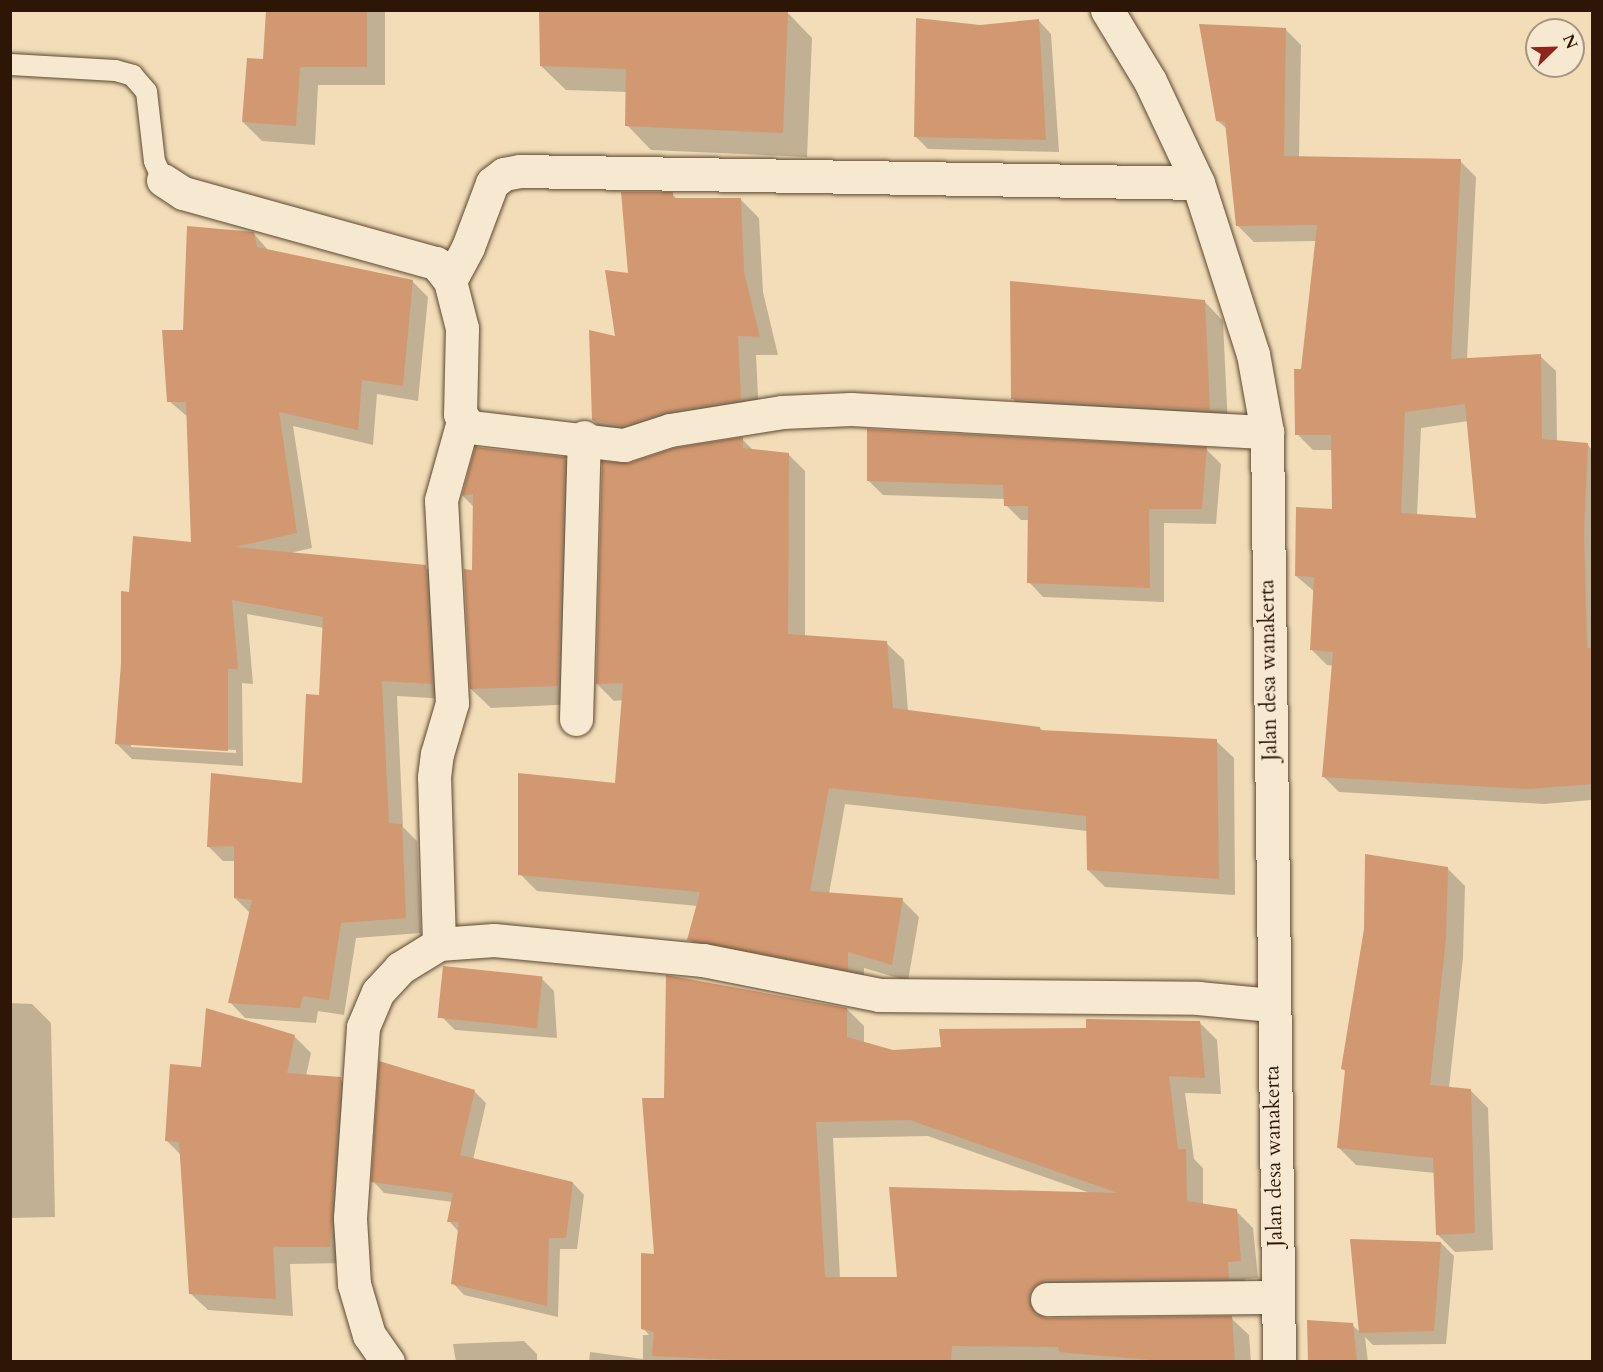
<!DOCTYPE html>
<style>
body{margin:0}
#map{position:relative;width:1603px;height:1372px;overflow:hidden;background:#f2ddb8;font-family:Cardo,serif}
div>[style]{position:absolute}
.shadow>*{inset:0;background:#0003}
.building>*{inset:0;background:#d29871;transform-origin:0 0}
.roads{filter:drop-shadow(0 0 2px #5e4832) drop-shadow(0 0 2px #5e4832)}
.service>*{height:21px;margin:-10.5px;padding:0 10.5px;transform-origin:10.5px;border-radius:10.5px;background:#f7e9d1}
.minor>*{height:33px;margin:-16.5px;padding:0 16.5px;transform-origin:16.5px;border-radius:16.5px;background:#f7e9d1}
span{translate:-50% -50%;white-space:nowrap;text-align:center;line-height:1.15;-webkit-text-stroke:6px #f7e9d1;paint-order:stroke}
.street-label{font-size:21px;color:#2d1606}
.frame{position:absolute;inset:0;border:12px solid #2d1606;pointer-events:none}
.north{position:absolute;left:1525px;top:18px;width:60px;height:60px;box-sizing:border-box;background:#f7e9d1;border:2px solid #a69580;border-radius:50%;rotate:67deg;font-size:16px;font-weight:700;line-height:24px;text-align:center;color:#2d1606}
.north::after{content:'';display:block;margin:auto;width:21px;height:27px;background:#8f2418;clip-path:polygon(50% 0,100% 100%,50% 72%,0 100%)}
</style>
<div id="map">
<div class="shadow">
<div style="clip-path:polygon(268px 10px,385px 10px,385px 85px,318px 85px,315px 145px,262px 141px,243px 122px,264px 60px)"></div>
<div style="clip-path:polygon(541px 10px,788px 13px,812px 38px,807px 157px,651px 150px,627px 125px,627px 92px,566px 90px,541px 66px)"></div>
<div style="clip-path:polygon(1039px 21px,1051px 34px,1059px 152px,928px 149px,915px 136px,980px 27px)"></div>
<div style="clip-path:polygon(evenodd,1285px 29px,1301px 45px,1299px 158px,1460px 161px,1476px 177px,1467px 360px,1540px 356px,1556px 371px,1557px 442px,1588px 445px,1592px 450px,1592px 800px,1544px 804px,1339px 792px,1323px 776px,1334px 666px,1327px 665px,1312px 650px,1315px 592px,1296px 576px,1333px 511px,1333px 450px,1313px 450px,1297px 434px,1316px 241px,1254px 242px,1238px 226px,1228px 130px,1217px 120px,1285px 29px,1468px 421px,1477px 519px,1417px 516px,1421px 428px,1468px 421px)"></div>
<div style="clip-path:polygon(672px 194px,678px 200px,740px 199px,759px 218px,763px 292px,778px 355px,756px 355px,759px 418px,612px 439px,593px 420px,617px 338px,630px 275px)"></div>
<div style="clip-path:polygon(evenodd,254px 234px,269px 251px,413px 282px,428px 297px,418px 401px,377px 394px,373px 445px,293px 426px,312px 548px,290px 553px,425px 567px,441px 582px,447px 699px,397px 696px,403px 827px,417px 841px,421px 933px,356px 938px,344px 1015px,318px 1011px,316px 1023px,245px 1018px,230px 1002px,250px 913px,235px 898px,236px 861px,223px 861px,208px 846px,303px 785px,320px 696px,324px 628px,247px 614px,253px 684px,242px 683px,243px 766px,132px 759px,117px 744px,130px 594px,192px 544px,188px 417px,169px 401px,184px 331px,254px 234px,131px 744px,236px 750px,236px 753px,131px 747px,131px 744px)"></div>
<div style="clip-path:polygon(1204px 301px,1223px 321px,1228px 428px,1031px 418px,1012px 398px)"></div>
<div style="clip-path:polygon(742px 439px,754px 451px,788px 454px,805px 471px,805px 637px,886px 643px,904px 660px,908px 711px,1040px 728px,1044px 732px,1216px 741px,1234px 758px,1235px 895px,1105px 887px,1088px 870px,1087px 831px,845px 804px,829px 894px,902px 900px,919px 917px,908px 981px,864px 968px,864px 986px,706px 956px,689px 939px,698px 906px,537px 891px,520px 874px,617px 785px,623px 700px,614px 701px,597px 684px,630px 464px)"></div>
<div style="clip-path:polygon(1206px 449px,1221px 464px,1216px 524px,1164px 523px,1164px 602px,1043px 597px,1029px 582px,1029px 520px,1021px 520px,1006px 505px,1005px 499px,883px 495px,868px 480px)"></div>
<div style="clip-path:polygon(564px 458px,583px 477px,577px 704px,491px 708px,471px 689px,474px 507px,463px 496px)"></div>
<div style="clip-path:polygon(1447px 868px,1465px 886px,1463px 958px,1449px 1088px,1470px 1090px,1488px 1108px,1493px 1250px,1455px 1252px,1437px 1234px,1435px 1173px,1356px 1165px,1338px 1147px,1347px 1072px,1343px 1069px)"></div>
<div style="clip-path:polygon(541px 978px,554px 991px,557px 1038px,455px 1030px,442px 1017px)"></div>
<div style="clip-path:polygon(10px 1003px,32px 1004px,51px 1023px,55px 1217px,10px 1218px)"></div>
<div style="clip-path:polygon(evenodd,847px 1009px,864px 1026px,864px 1043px,893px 1051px,943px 1049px,1088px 1030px,1200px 1023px,1217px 1040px,1221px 1094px,1185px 1093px,1194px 1159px,1203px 1168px,1203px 1206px,1236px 1211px,1253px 1228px,1258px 1278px,1245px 1279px,1246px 1295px,1048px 1306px,1045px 1319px,1231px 1318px,1249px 1335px,1251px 1362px,589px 1362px,590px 1352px,643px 1359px,643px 1335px,649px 1335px,643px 1328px,656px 1255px,666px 1099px,847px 1009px,928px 1136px,1090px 1193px,898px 1278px,840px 1278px,833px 1138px,928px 1136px)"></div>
<div style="clip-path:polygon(294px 1036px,311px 1053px,306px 1076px,340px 1079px,357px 1096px,347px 1263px,290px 1264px,293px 1316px,208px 1310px,190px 1293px,182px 1156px,167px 1141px,203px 1068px)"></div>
<div style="clip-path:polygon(381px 1063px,475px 1092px,486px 1103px,473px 1160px,573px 1183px,584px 1195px,577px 1249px,560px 1249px,558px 1317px,464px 1295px,453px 1283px,459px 1232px,449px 1221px,453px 1202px,384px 1193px,373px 1181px)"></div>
<div style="clip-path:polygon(1351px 1241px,1441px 1243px,1454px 1256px,1446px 1344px,1373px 1345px,1365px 1337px,1368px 1362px,1309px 1362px,1352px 1325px,1361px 1333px)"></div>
<div style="clip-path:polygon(524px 1341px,537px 1354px,537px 1362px,456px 1362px,453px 1344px)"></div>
</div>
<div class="building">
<div style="clip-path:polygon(266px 10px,367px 10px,367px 67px,300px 67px,296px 126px,242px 122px,247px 58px,263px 59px)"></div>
<div style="clip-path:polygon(539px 10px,788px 12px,783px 133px,625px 126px,626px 69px,540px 66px)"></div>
<div style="clip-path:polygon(916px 18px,980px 25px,1039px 19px,1046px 140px,914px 137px)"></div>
<div style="clip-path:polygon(evenodd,1199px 24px,1286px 28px,1284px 156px,1461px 159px,1451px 359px,1541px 354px,1542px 439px,1588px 443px,1584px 531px,1587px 648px,1593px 648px,1593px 784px,1528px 789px,1322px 777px,1333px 652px,1310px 650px,1314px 577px,1295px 576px,1296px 507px,1332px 509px,1331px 435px,1295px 435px,1294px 369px,1301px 369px,1317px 225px,1236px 226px,1225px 122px,1216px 121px,1199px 24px,1465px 404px,1476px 518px,1401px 513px,1405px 412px,1465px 404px)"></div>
<div style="clip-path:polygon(621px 192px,673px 192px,673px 198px,741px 198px,744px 272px,760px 337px,738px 336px,741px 400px,667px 412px,622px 426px,592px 420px,589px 330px,615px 336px,605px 270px,628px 273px)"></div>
<div style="clip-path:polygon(187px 226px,254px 232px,257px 247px,413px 280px,403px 386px,362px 380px,358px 430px,279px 412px,297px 533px,235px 547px,426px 565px,432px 684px,382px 681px,389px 823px,402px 824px,406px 918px,341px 923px,329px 1000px,303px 996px,300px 1008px,228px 1003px,252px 900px,234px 898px,234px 846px,207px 847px,211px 773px,302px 783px,306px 694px,319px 695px,323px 617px,232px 600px,238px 669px,228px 669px,228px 751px,115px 744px,121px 663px,121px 591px,129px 592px,133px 536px,191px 542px,186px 402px,167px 402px,162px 330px,183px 330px)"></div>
<div style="clip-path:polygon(1010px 281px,1205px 300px,1210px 410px,1011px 399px)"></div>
<div style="clip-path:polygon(867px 429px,1207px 447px,1202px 509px,1149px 509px,1150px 588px,1027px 583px,1028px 506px,1004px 506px,1003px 485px,867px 481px)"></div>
<div style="clip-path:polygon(743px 437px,743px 448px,789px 453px,788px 634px,887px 641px,893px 708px,1040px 727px,1040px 730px,1217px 739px,1219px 879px,1087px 870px,1086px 816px,829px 788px,810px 891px,903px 898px,892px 965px,848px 952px,848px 970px,687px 940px,700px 892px,518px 875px,518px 773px,615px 783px,623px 683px,596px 684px,602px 461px,629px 463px,674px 448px)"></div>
<div style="clip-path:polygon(475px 447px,565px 457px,558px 686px,470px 689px,464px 569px,472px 570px,473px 494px,462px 496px)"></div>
<div style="clip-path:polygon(1365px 854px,1448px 867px,1446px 939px,1430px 1085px,1471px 1089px,1475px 1233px,1436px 1235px,1433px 1158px,1337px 1148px,1345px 1070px,1341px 1069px,1364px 929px)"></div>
<div style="left:443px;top:966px;width:100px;height:52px;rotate:6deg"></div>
<div style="clip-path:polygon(evenodd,666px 975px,847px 1008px,847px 1037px,893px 1050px,941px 1047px,939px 1029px,1086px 1028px,1086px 1019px,1200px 1021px,1205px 1078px,1169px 1076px,1178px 1149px,1186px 1149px,1187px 1201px,1237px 1209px,1241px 1261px,1228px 1262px,1229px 1279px,1046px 1280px,1031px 1289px,1028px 1300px,1037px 1315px,1047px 1318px,1232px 1316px,1235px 1362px,1174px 1362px,1059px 1352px,1058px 1347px,952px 1346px,951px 1362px,777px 1362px,652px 1356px,654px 1332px,641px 1329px,641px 1253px,654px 1254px,642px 1098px,664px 1098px,666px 975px,910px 1120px,1118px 1193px,889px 1187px,897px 1277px,825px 1277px,816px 1122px,910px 1120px)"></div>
<div style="clip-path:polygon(206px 1008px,295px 1035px,287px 1073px,341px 1077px,330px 1247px,273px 1247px,276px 1299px,189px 1294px,179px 1142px,165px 1141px,170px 1064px,201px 1067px)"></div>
<div style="clip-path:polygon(379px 1061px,475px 1090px,460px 1155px,573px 1182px,566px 1238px,549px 1238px,547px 1306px,451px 1284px,459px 1222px,447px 1222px,453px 1193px,371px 1182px)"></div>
<div style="clip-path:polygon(1350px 1239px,1441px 1242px,1434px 1331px,1359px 1333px)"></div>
<div style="clip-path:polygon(1307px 1320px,1353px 1323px,1357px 1362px,1308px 1362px)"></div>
</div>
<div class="roads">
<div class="service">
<div style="left:10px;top:64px;width:105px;rotate:3.3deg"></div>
<div style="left:115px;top:70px;width:18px;rotate:16deg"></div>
<div style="left:132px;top:75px;width:21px;rotate:49deg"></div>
<div style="left:146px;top:91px;width:70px;rotate:83.5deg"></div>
<div style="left:154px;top:161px;width:21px;rotate:65deg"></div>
</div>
<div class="minor">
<div style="left:1107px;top:10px;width:83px;rotate:58.8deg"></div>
<div style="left:1150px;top:81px;width:113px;rotate:64.8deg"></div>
<div style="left:1198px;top:183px;width:180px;rotate:72.2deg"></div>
<div style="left:1253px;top:354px;width:79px;rotate:79.8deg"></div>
<div style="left:1267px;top:432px;width:930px;rotate:89.26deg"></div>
<div style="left:163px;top:180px;width:24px;rotate:33deg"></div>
<div style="left:183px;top:193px;width:263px;rotate:15.5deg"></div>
<div style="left:436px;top:263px;width:23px;rotate:52deg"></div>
<div style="left:450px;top:281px;width:49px;rotate:75.7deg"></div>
<div style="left:462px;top:328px;width:86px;rotate:91.3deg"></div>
<div style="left:460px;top:414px;width:16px;rotate:52deg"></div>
<div style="left:470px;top:427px;width:155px;rotate:6.7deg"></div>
<div style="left:624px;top:445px;width:48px;rotate:-18.1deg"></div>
<div style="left:670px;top:430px;width:113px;rotate:-9.1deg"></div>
<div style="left:782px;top:412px;width:69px;rotate:-2.5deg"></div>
<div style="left:851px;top:409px;width:417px;rotate:3.2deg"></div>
<div style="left:450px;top:281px;width:38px;rotate:-62deg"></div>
<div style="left:468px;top:247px;width:68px;rotate:-69.4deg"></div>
<div style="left:492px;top:183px;width:15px;rotate:-37deg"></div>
<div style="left:504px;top:174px;width:16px;rotate:-11deg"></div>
<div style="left:520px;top:171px;width:678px;rotate:1.01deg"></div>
<div style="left:576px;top:719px;width:282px;rotate:-88.4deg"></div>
<div style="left:439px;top:944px;width:167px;rotate:-91.7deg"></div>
<div style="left:434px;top:777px;width:23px;rotate:-83deg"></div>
<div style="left:437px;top:754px;width:53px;rotate:-73.6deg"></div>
<div style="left:452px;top:703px;width:203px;rotate:-93.1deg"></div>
<div style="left:441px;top:500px;width:82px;rotate:-74.4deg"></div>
<div style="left:1047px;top:1299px;width:229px;rotate:-0.5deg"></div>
<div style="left:388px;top:1362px;width:33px;rotate:-125deg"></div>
<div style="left:369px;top:1335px;width:53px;rotate:-106.4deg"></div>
<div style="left:354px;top:1284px;width:66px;rotate:-93.5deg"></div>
<div style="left:350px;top:1218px;width:191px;rotate:-86.1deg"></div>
<div style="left:363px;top:1027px;width:38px;rotate:-67deg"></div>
<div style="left:378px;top:992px;width:33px;rotate:-47deg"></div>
<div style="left:400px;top:968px;width:46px;rotate:-31.6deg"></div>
<div style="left:439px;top:944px;width:55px;rotate:-4.2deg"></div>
<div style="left:494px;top:940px;width:210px;rotate:5.5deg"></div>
<div style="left:703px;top:960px;width:179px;rotate:11.2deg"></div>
<div style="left:879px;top:995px;width:319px;rotate:0.5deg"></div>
<div style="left:1198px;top:998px;width:74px;rotate:5.4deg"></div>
</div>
</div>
<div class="street-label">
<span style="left:1269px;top:670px;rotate:-91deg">Jalan desa wanakerta</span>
<span style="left:1274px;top:1156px;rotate:-91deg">Jalan desa wanakerta</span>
</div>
<div class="frame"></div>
<div class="north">N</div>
</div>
